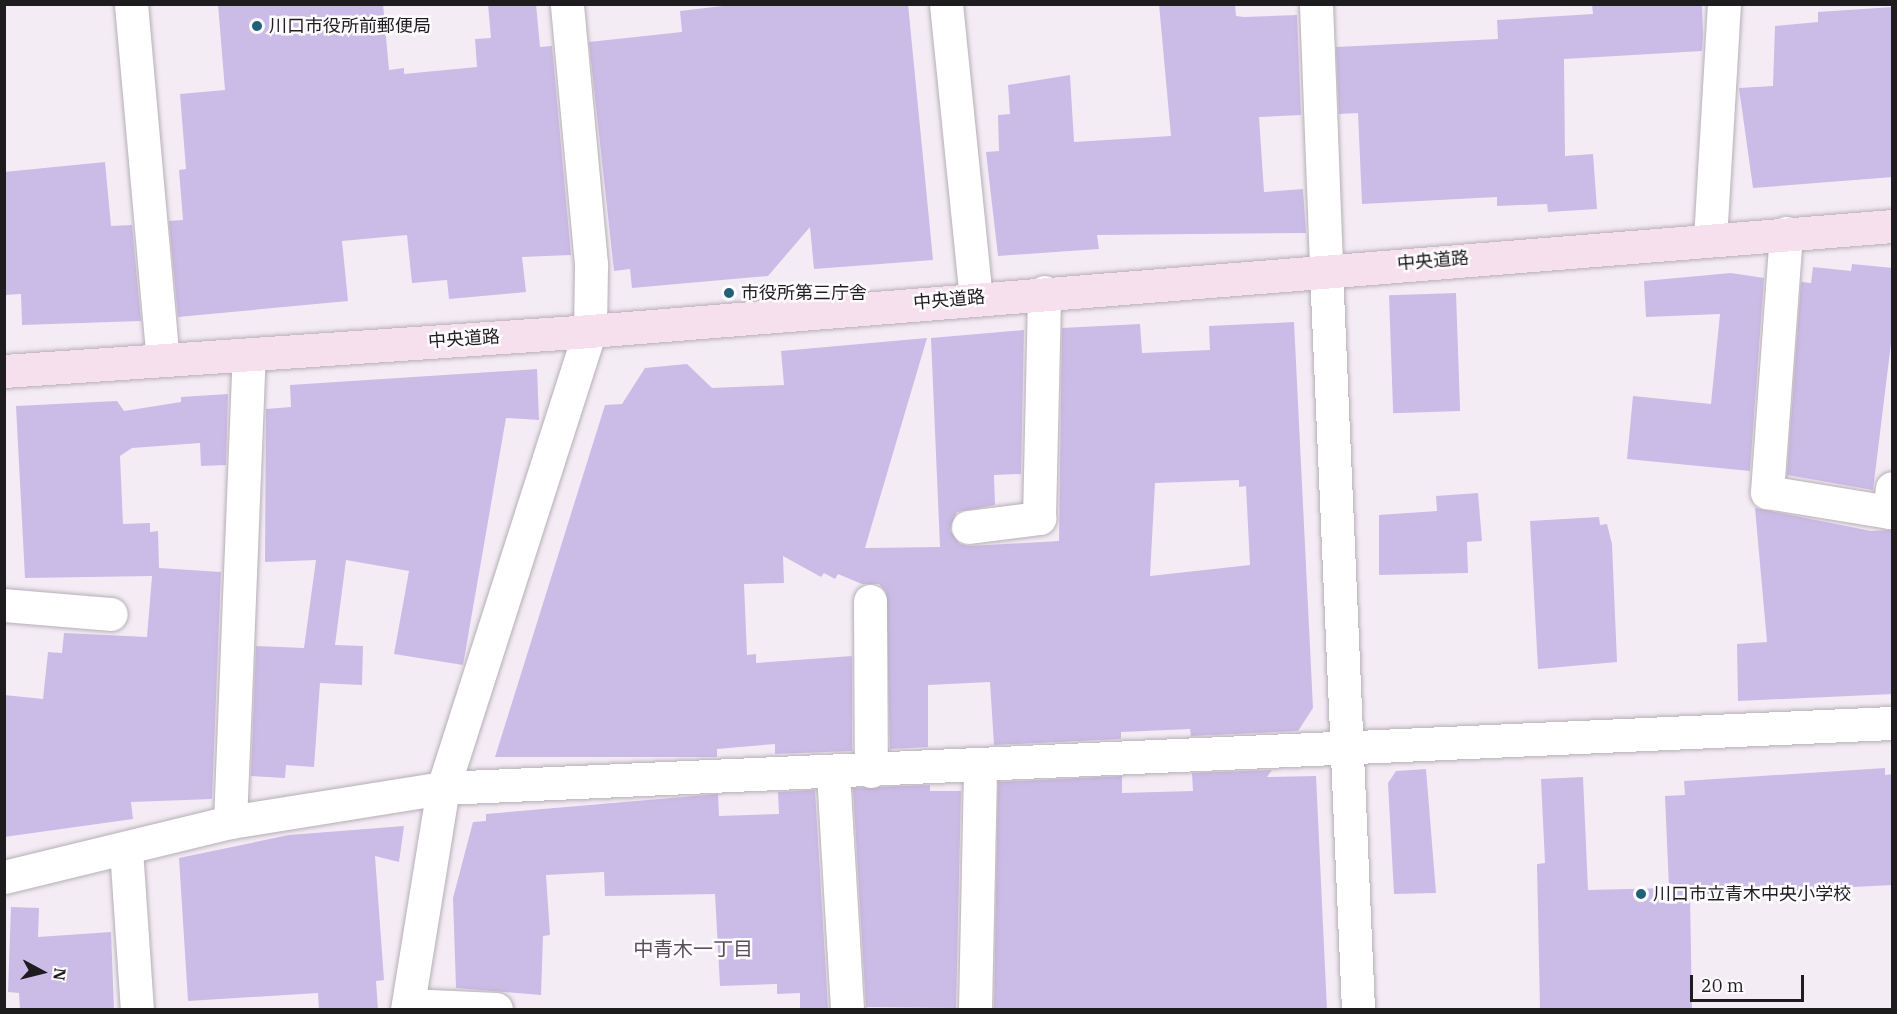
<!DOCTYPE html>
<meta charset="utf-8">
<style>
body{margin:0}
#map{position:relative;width:1897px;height:1014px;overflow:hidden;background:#f4ecf5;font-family:"IBM Plex Serif","Noto Sans JP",serif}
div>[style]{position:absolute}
.building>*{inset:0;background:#cbbbe7;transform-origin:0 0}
.roads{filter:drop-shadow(0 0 2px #b6aeb7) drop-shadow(0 0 2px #b6aeb7)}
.minor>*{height:33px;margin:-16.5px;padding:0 16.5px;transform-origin:16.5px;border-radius:16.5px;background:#fff}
.tertiary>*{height:33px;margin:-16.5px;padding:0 16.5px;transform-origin:16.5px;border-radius:16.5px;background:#fff}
.secondary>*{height:33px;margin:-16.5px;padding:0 16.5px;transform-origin:16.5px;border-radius:16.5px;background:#f6e0ee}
.dots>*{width:16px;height:16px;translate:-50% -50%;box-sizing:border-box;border:3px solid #fefbff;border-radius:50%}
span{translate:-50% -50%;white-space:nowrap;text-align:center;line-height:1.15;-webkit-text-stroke:5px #fefbff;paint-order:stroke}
.poi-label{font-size:18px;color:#1f1c1f}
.left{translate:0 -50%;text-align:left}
.street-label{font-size:18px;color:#1f1c1f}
.neighbourhood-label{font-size:20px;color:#575058}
.frame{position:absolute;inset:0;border:6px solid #1f1c1f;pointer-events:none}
.north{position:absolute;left:12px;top:942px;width:60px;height:60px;-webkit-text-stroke:4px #fefbff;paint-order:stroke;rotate:97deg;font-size:16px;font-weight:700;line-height:24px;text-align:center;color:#1f1c1f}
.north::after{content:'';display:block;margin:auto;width:21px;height:27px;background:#1f1c1f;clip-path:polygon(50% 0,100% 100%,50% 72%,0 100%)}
.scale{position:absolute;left:1690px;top:975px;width:114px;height:27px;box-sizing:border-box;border:3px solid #1f1c1f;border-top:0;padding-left:8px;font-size:18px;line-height:21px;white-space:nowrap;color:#1f1c1f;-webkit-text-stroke:4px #fefbff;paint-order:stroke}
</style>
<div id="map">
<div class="building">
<div style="clip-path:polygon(218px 4px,383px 4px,389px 70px,404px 68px,404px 74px,477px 67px,475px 39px,491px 38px,488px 4px,536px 4px,540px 47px,552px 46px,571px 255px,522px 257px,526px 292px,449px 299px,447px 280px,412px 283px,407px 235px,342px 241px,348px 301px,178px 317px,169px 221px,183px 220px,179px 170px,186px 169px,180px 94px,225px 90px)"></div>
<div style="clip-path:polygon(740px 4px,908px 4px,933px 260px,814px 269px,810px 227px,768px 276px,632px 288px,630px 269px,614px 271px,589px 42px,682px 32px,680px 11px)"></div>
<div style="clip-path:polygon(1159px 4px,1235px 4px,1236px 16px,1244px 17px,1297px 15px,1301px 115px,1259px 117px,1264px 192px,1303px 189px,1306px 233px,1097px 235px,1099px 249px,998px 256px,986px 152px,999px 151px,998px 115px,1010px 114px,1008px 85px,1070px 75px,1074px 142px,1171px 136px)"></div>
<div style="clip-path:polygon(1592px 4px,1702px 4px,1703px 35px,1702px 51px,1564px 59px,1565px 156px,1593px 154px,1597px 209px,1548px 212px,1547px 204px,1497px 206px,1497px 197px,1362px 204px,1358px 113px,1339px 114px,1336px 47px,1498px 39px,1497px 20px,1593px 14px)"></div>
<div style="clip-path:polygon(1893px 7px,1893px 177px,1753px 188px,1739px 88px,1773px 86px,1775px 26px,1818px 22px,1818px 12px)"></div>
<div style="clip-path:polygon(105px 162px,111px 226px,132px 225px,141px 321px,22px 325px,21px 294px,4px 295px,4px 172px)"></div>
<div style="clip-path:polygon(1852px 264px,1893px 268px,1893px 327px,1873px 490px,1787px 475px,1801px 282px,1811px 283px,1813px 267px,1851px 271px)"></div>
<div style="clip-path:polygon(1731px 273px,1764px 278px,1750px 471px,1627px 459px,1633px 396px,1711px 404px,1720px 314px,1646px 317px,1644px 281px)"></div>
<div style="left:1456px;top:293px;width:118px;height:67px;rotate:88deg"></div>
<div style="clip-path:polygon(evenodd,1294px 322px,1313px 708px,1298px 731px,1191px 736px,1190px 729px,1121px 732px,1121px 739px,994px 745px,990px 682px,928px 685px,928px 747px,890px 749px,886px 592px,879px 584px,862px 584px,838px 574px,835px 579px,824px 573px,821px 577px,783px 556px,784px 583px,744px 584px,747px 655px,756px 654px,756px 663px,852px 656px,852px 751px,775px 754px,775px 744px,717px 749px,717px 757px,495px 757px,605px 405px,622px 404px,645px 368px,687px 364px,712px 388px,784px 385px,781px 351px,927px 338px,865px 548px,940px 547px,931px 338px,1024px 330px,1021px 474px,994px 475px,995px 505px,957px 512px,950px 530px,960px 544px,970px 546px,1059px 541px,1062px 328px,1140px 324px,1142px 353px,1210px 350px,1209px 326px,1294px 322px,1239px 480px,1239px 487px,1246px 486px,1250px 565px,1150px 576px,1155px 483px,1239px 480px)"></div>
<div style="clip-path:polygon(537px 369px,539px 420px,506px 418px,463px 665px,394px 654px,409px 571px,346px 560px,335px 645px,363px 646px,362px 685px,320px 683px,314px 767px,286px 765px,285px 778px,251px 776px,256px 646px,304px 648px,316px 560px,265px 562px,266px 409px,291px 407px,290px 385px)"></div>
<div style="clip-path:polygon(228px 394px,226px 465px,201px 466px,200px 443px,132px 448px,120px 456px,123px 524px,150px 523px,150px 532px,158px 531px,159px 568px,221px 572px,212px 799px,131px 802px,133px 819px,4px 837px,4px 695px,43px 699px,48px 652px,62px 653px,64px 633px,147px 637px,152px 576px,25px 578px,16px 406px,117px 401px,124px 411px,181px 402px,181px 397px)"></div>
<div style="clip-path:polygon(1478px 493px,1482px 541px,1467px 542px,1468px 573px,1379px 575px,1379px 515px,1437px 511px,1436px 496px)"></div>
<div style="clip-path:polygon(1755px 508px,1871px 531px,1893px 530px,1893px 694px,1738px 701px,1737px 644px,1767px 642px)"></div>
<div style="clip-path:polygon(1599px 517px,1600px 525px,1607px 524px,1612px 544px,1617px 662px,1538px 669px,1530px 521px)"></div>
<div style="clip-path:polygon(1885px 768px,1885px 775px,1893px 774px,1893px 885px,1690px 895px,1692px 1010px,1540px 1010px,1537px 864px,1545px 863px,1541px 779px,1583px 777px,1588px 890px,1669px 888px,1665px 796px,1685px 795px,1684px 781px)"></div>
<div style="clip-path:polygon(1426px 769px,1436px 893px,1394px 894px,1388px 783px,1396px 771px)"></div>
<div style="clip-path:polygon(1272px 770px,1267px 777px,1316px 776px,1327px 1010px,994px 1010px,998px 782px,1122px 776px,1122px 793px,1193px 791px,1192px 773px)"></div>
<div style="clip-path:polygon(930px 785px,930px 791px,961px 791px,956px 1008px,866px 1007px,853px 788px)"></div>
<div style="clip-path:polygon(815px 790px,828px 1008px,800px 1009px,800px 993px,777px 994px,777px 984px,720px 986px,715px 894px,605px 896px,604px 872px,546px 875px,550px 935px,543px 936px,541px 995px,456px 988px,453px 898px,473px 822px,486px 821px,486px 814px,718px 794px,719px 816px,779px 814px,778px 792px)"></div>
<div style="clip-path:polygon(404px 826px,399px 862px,375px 856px,384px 980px,376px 981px,378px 1010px,319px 1010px,318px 993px,188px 1001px,179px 858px,289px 835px)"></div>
<div style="clip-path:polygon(11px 907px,39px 908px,38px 937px,111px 932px,114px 1010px,20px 1010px,19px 993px,8px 992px)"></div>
</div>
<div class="roads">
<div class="minor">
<div style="left:131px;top:4px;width:357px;rotate:84.9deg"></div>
<div style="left:1316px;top:4px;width:266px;rotate:87.8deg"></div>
<div style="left:1786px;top:233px;width:260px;rotate:94.2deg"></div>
<div style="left:1767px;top:492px;width:124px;rotate:9.3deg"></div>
<div style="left:1889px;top:512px;width:24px;rotate:-83deg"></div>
<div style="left:1710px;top:239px;width:235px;rotate:-86.6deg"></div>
<div style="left:968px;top:527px;width:72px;rotate:-7.2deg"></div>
<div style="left:1039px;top:518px;width:226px;rotate:-88.7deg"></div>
<div style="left:870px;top:601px;width:170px;rotate:89.7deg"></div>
<div style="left:4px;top:605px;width:107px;rotate:4.8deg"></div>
<div style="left:833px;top:773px;width:237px;rotate:86.6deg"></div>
<div style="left:230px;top:822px;width:468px;rotate:-87.7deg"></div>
<div style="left:126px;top:849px;width:161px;rotate:86.1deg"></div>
<div style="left:4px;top:877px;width:233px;rotate:-13.7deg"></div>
<div style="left:230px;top:822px;width:216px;rotate:-9.1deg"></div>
<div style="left:443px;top:788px;width:1450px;rotate:-2.57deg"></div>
<div style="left:408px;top:1005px;width:88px;rotate:2.6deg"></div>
<div style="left:975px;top:1010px;width:244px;rotate:-88.8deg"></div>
</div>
<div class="tertiary">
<div style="left:946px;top:4px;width:296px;rotate:84.2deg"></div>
<div style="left:1326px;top:270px;width:741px;rotate:87.52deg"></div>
<div style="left:407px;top:1010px;width:225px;rotate:-80.8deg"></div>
<div style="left:443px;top:788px;width:480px;rotate:-72.2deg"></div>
<div style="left:590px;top:331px;width:67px;rotate:-89.1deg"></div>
<div style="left:591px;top:264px;width:261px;rotate:-95.3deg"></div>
</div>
<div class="secondary">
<div style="left:4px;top:371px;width:587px;rotate:-3.9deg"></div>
<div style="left:590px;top:331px;width:1306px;rotate:-4.61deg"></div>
</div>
</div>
<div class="dots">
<div style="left:257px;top:26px;background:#216176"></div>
<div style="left:729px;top:293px;background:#216176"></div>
<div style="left:1641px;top:894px;background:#216176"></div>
</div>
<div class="poi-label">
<span class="left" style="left:269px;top:26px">川口市役所前郵便局</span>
<span class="left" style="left:741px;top:293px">市役所第三庁舎</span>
<span class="left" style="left:1653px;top:894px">川口市立青木中央小学校</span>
</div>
<div class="street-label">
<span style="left:1433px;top:261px;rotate:-5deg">中央道路</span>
<span style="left:949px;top:300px;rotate:-5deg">中央道路</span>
<span style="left:464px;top:339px;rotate:-4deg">中央道路</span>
</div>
<div class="neighbourhood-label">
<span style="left:693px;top:948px">中青木一丁目</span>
</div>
<div class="frame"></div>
<div class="north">N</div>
<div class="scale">20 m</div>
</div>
